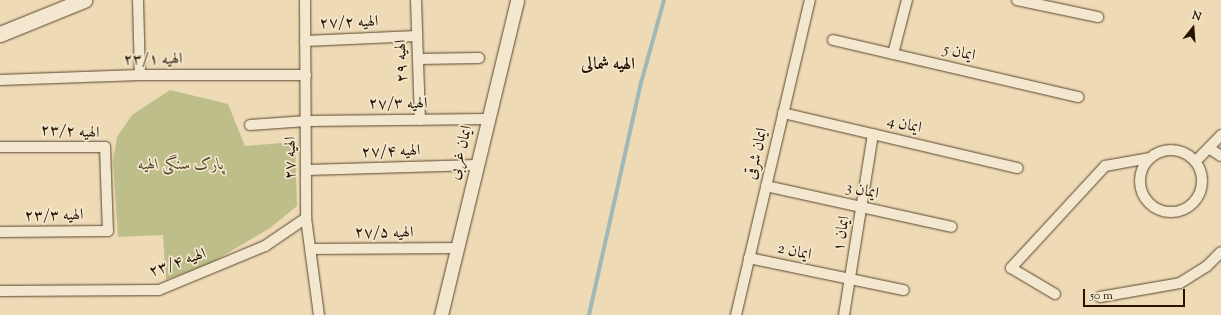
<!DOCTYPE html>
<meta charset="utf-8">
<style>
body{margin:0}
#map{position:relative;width:1221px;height:315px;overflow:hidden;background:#eedab5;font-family:"Sorts Mill Goudy",Amiri,serif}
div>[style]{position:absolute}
.green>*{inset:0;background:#bebe8a}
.stream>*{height:4px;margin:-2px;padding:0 2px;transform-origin:2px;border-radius:2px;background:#9fb8b9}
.roads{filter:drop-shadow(0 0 1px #59462d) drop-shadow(0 0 1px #59462d)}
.minor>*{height:10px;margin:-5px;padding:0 5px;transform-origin:5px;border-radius:5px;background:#f4e7cf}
.minor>.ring{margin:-5px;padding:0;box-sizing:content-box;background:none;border:10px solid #f4e7cf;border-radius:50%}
.tertiary>*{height:13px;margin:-6.5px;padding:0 6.5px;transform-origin:6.5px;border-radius:6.5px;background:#f4e7cf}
.secondary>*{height:15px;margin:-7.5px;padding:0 7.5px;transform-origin:7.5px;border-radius:7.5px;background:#f4e7cf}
span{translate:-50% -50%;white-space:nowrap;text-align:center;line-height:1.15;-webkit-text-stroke:3.5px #f4e7cf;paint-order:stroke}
.street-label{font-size:16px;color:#271400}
.park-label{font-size:16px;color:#544729;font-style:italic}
.neighbourhood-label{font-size:17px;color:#271400;font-weight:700}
.north{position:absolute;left:1173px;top:8px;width:40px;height:40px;-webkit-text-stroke:3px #f4e7cf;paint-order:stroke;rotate:17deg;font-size:11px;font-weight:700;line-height:16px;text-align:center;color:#271400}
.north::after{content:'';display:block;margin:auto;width:14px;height:18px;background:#271400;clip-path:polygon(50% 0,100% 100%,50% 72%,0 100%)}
.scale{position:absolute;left:1083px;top:289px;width:102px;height:18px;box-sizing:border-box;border:2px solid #271400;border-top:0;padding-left:5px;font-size:12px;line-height:14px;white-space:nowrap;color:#271400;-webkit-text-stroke:3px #f4e7cf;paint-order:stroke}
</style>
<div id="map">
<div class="green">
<div style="clip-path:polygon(170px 90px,228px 104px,245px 146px,295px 142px,297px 206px,270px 228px,209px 264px,166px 280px,163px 235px,118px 237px,113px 161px,117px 137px,132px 115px)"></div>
</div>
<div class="stream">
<div style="left:589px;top:315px;width:238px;rotate:-77.4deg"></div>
<div style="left:641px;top:83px;width:86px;rotate:-74.5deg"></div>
</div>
<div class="roads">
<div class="minor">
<div style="left:138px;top:0;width:75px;rotate:88.5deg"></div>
<div style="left:305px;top:0;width:218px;rotate:89.7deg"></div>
<div style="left:306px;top:218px;width:98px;rotate:82.4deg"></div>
<div style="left:416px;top:0;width:120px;rotate:88.1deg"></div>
<div style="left:1017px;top:0;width:83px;rotate:11.9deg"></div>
<div style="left:833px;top:40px;width:252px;rotate:13.1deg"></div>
<div style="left:305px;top:41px;width:112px;rotate:-2.6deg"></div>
<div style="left:893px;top:54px;width:56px;rotate:-75.5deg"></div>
<div style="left:418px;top:59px;width:61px;rotate:-0.9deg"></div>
<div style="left:0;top:80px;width:140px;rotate:-2deg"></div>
<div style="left:140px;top:75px;width:166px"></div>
<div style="left:783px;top:113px;width:241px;rotate:13.2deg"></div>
<div style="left:250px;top:125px;width:57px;rotate:-4deg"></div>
<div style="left:307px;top:121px;width:181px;rotate:-0.6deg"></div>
<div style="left:0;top:147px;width:105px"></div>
<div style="left:105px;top:147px;width:84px;rotate:88deg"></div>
<div style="left:108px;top:231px;width:108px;rotate:179.5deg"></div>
<div style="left:1209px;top:148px;width:14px;rotate:34deg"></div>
<div class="ring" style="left:1140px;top:150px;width:52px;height:52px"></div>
<div style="left:1196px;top:161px;width:36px;rotate:-46deg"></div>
<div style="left:307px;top:170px;width:170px;rotate:-1.7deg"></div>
<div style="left:766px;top:186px;width:190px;rotate:12.4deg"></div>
<div style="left:312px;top:249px;width:145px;rotate:-0.4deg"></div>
<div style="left:749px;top:258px;width:158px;rotate:11.7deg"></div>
<div style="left:0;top:291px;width:159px;rotate:-0.4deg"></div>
<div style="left:159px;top:290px;width:115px;rotate:-22.5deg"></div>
<div style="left:265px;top:246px;width:50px;rotate:-34.3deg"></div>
<div style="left:1055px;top:294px;width:51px;rotate:-149.4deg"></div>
<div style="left:1011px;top:268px;width:139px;rotate:-47.3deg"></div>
<div style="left:1105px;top:166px;width:46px;rotate:-10.1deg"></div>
<div style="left:1100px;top:297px;width:81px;rotate:-9.9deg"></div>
<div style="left:1180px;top:283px;width:31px;rotate:-32deg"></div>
<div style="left:1206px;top:267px;width:21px;rotate:-45deg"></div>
<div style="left:736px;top:315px;width:324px;rotate:-76.8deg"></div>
<div style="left:844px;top:315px;width:183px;rotate:-80.9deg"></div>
</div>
<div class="tertiary">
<div style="left:441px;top:315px;width:324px;rotate:-76.4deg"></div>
</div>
<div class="secondary">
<div style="left:0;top:34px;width:91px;rotate:-22deg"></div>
</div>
</div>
<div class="street-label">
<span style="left:349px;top:24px;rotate:-2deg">الهیه ۲۷/۲</span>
<span style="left:959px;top:54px;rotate:13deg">ایمان 5</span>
<span style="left:153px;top:61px;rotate:-1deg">الهیه ۲۳/۱</span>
<span style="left:403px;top:61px;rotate:-92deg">الهیه ۲۹</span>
<span style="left:398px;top:105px">الهیه ۲۷/۳</span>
<span style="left:904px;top:126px;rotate:13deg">ایمان 4</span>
<span style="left:70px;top:133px;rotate:3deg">الهیه ۲۳/۲</span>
<span style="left:391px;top:153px;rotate:-2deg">الهیه ۲۷/۴</span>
<span style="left:462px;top:153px;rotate:-76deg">ایمان غربی</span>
<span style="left:758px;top:154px;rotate:-77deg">ایمان شرقی</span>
<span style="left:292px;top:158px;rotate:-89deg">الهیه ۲۷</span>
<span style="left:862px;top:192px;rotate:12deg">ایمان 3</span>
<span style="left:54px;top:217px;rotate:-1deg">الهیه ۲۳/۳</span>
<span style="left:384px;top:234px">الهیه ۲۷/۵</span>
<span style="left:843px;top:234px;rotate:-80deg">ایمان ۱</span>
<span style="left:794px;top:253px;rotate:13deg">ایمان 2</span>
<span style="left:178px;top:264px;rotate:-19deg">الهیه ۲۳/۴</span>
</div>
<div class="park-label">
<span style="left:181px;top:166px">پارک سنگی الهیه</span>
</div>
<div class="neighbourhood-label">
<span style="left:608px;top:66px">الهیه شمالی</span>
</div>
<div class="north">N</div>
<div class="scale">50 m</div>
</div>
